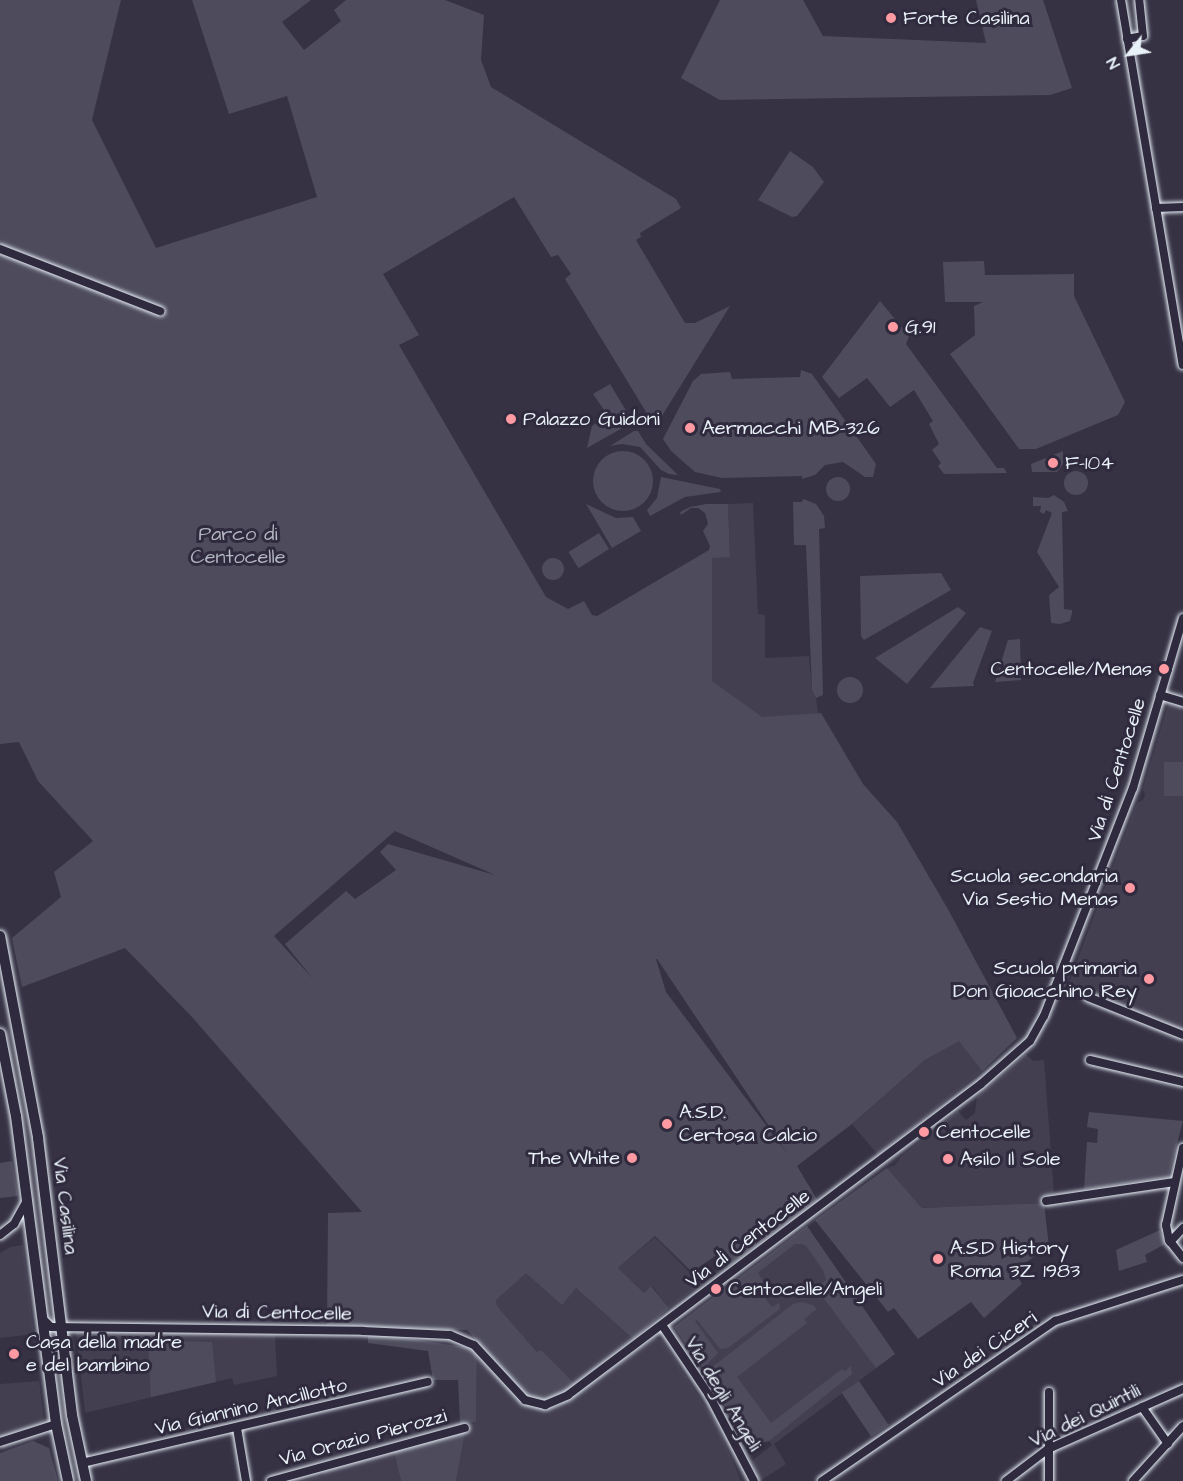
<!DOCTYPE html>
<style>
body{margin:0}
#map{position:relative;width:1183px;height:1481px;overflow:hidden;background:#363244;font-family:"Architects Daughter",sans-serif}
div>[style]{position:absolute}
.built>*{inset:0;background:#433f51}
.green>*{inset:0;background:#4d4b5c;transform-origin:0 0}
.round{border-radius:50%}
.roads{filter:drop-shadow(0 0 2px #e8f1f8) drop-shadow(0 0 2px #e8f1f8)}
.minor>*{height:8px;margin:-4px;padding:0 4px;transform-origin:4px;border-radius:4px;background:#2f2a3d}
.major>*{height:10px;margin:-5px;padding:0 5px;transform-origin:5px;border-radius:5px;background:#2f2a3d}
.dots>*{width:16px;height:16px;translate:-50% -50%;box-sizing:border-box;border:3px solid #2f2a3d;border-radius:50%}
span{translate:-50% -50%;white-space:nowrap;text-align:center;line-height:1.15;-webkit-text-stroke:6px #2f2a3d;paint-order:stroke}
.poi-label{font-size:20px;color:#e8f1f8}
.left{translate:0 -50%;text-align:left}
.right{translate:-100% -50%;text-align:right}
.park-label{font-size:20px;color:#b2b7c1}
.street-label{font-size:20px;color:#e8f1f8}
.north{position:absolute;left:1099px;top:24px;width:60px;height:60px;-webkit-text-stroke:4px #2f2a3d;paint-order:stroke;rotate:240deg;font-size:16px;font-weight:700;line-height:24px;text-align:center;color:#e8f1f8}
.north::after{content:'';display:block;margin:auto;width:21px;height:27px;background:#e8f1f8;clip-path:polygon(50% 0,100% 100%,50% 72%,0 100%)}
</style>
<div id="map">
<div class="built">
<div style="clip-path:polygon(753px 503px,758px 614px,765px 615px,765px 658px,809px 656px,812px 690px,816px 698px,818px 714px,762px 718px,712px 681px,712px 557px,730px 556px,728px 504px)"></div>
<div style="clip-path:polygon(1169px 702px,1183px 706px,1183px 1031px,1068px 985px,1137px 803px,1143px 800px,1145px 795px,1143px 789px)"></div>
<div style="clip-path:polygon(959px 1040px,982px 1071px,878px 1155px,852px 1124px,925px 1060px)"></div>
<div style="clip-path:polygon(1026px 1054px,1033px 1061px,1044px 1060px,1054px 1193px,1045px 1195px,1044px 1203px,922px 1208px,887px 1168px,895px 1165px,901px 1157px,958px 1111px,966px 1120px,975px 1113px,977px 1097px)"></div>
<div style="clip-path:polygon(807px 1226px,895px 1354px,774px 1444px,786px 1464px,760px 1481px,752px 1461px,772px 1445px,769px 1441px,754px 1444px,743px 1437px,703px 1368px,674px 1327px)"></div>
<div style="clip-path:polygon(655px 1237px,701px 1284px,669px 1308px,652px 1286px,644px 1293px,618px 1268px)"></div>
<div style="clip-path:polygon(23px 1245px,34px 1334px,0 1338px,0 1253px,10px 1247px)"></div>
<div style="clip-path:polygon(526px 1272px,562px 1304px,576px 1288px,633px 1339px,575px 1384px,541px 1351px,537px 1352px,497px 1306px,496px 1300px)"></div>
<div style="clip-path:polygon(76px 1332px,275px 1334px,277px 1376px,234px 1385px,232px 1378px,85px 1413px)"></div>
<div style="clip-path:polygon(655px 1338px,662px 1340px,717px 1425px,741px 1481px,456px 1481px,465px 1424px,476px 1422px,477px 1353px,518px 1398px,529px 1405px,546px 1409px,557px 1406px)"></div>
<div style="clip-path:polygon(39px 1381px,44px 1422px,0 1438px,0 1384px)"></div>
<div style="clip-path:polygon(394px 1452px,401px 1481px,302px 1481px,324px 1475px,323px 1470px)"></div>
</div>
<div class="green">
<div style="clip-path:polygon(evenodd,0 0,121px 0,92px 120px,156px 248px,317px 197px,287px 96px,229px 114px,192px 0,311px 0,282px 22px,304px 50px,341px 21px,334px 10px,346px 0,445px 0,484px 15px,481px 60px,491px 87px,676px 199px,681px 208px,640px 233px,641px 237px,636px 240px,685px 323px,695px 323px,730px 306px,657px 424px,654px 425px,565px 279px,571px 274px,558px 255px,551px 257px,514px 197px,383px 274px,419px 335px,399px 345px,546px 597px,568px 609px,584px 601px,592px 615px,597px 616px,709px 550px,710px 546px,703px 531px,708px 524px,705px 513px,698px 508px,691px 508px,681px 515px,680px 512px,690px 507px,706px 504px,728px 504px,730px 557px,712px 558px,712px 681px,762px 717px,821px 713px,863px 784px,897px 822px,949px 911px,1017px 1038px,982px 1071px,959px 1041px,925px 1060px,852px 1124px,797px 1166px,818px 1201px,728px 1267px,718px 1254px,692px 1272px,655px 1236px,618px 1268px,644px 1293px,651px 1286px,669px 1308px,633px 1339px,576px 1288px,562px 1305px,526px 1273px,496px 1300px,497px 1306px,537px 1352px,541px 1350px,575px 1384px,563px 1394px,545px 1401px,528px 1397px,467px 1330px,327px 1325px,328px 1213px,362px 1212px,192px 1017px,125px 948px,22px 987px,12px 938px,61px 897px,54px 872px,93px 841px,38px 781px,19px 742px,0 744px,0 0,395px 831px,495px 875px,388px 844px,380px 852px,396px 870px,355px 899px,346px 891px,285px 944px,313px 979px,274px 936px,395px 831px,0 0,656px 959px,657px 959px,787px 1153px,666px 992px,656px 959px)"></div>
<div style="clip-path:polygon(720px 0,803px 0,823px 36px,986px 43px,976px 0,1043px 0,1072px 88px,1050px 95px,720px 100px,681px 78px)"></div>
<div style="clip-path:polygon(790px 151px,813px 167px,824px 182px,797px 216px,792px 217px,758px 200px)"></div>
<div style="clip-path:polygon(984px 261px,985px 275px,1074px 274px,1074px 296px,1125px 402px,1118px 415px,1036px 449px,1019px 449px,950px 354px,975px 335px,974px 306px,983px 302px,945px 302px,943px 262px)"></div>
<div style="clip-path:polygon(880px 301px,909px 336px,906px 344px,997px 468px,1004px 468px,1007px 473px,944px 474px,938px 466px,941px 463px,932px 450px,939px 444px,929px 424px,933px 421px,914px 390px,890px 407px,867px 378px,839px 398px,822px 377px)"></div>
<div style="clip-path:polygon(801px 370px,812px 374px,876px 464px,873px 477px,865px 477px,843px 462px,825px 465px,815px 475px,802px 479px,802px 476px,722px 478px,695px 472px,671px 451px,663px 439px,693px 381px,701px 374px,730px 372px,732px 379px,800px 377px)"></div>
<div style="clip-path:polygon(610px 384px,633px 422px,587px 448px,592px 426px,608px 416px,593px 394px)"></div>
<div style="clip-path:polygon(634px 431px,638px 431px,646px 444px,678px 475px,669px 474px,661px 470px,640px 447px,622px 444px,610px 446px)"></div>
<div class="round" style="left:593px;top:451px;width:60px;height:60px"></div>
<div style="clip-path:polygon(1063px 451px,1063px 464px,1057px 472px,1032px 472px,1031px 464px)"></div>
<div class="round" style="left:1064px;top:471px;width:24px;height:24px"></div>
<div class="round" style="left:826px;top:477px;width:24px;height:24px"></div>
<div style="clip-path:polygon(661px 477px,720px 489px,721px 492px,685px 497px,650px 516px,647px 510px,657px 498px)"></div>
<div style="clip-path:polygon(1054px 495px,1064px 502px,1068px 511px,1062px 512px,1064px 609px,1072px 610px,1072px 613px,1070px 621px,1060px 624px,1051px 623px,1049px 595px,1059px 587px,1037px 552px,1052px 513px,1046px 510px,1044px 514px,1040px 512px,1041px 506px,1033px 506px,1033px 497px,1048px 498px)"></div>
<div style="clip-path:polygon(803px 499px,816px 504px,824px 516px,825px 528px,819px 529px,823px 695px,816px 698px,812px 690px,806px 545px,794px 545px,793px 502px,802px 502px)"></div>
<div style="clip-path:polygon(586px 504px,616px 518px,633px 517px,641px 531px,612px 548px)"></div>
<div style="left:599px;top:533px;width:19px;height:36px;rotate:58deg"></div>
<div class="round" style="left:542px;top:558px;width:22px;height:22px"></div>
<div style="clip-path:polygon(941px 573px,951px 590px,864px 640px,861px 636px,860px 576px)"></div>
<div style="clip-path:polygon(958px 607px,966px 613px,907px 684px,875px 658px)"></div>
<div style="clip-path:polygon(980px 627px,992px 631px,973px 683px,974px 686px,930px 688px)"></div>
<div style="clip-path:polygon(1020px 639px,1021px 680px,995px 682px,1008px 640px)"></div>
<div class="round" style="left:837px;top:677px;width:26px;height:26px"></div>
<div style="left:1164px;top:762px;width:19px;height:34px"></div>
<div style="clip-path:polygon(1089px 1112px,1183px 1121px,1168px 1177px,1084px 1189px,1087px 1142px,1097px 1143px,1098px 1129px,1087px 1127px)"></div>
<div style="clip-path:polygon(12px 1161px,18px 1196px,0 1198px,0 1163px)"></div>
<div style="clip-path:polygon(887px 1168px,922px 1208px,1044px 1203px,1049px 1247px,1014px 1270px,1022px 1284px,984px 1318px,971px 1302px,918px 1339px,894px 1308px,888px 1312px,815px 1220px)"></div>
<div style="clip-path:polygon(807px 1226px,895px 1354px,876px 1368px,816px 1288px,826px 1280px,823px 1270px,806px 1246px,801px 1244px,795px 1244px,758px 1273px,764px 1283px,758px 1289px,772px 1307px,779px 1303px,780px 1309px,728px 1348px,720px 1349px,697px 1320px,695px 1321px,718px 1353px,703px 1368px,674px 1327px)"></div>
<div style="clip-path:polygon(1160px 1230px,1165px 1244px,1145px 1255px,1147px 1262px,1119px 1271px,1116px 1250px)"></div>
<div style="clip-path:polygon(801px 1302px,813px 1305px,817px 1309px,804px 1319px,807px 1323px,737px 1377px,771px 1423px,842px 1369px,845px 1371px,851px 1366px,852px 1374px,769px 1441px,754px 1444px,743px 1437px,706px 1372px,793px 1304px)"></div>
<div style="clip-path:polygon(368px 1333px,472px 1348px,477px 1353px,476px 1422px,460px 1424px,458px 1380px,433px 1380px,428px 1351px,368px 1343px)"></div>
<div style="clip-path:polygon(148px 1340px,212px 1342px,216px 1382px,151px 1397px)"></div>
<div style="left:859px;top:1381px;width:53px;height:21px;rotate:56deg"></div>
<div style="clip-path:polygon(465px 1431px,456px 1481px,401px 1481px,394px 1452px)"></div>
<div style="clip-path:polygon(33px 1441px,49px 1448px,58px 1481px,0 1481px,0 1453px)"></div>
</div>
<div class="roads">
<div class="minor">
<div style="left:1121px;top:0;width:370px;rotate:80.4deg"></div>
<div style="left:1127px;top:39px;width:16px;rotate:-11deg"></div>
<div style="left:1143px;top:36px;width:36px;rotate:-96deg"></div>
<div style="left:1156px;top:208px;width:27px;rotate:-2deg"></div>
<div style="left:0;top:249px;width:172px;rotate:21.2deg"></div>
<div style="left:1160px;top:695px;width:24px;rotate:17deg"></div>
<div style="left:1088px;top:997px;width:102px;rotate:21.8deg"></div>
<div style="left:1090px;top:1060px;width:96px;rotate:13.3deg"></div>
<div style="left:1183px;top:1148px;width:79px;rotate:102.4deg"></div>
<div style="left:1166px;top:1225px;width:15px;rotate:79deg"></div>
<div style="left:1169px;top:1240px;width:23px;rotate:52deg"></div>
<div style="left:1046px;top:1201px;width:130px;rotate:-8.4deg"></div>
<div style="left:0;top:1235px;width:18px;rotate:-38deg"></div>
<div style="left:14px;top:1224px;width:26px;rotate:-61deg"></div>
<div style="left:1170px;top:1242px;width:19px;rotate:-47deg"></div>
<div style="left:43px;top:1319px;width:11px;rotate:45deg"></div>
<div style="left:51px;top:1327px;width:312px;rotate:0.7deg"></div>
<div style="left:363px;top:1331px;width:87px;rotate:2.6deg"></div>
<div style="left:450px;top:1335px;width:26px;rotate:23deg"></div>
<div style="left:474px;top:1345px;width:75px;rotate:47.2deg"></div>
<div style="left:525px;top:1400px;width:21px;rotate:14deg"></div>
<div style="left:545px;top:1405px;width:25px;rotate:-23deg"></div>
<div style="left:568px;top:1395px;width:517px;rotate:-36.98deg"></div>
<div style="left:981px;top:1084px;width:65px;rotate:-41.3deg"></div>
<div style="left:1030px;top:1041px;width:29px;rotate:-61deg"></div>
<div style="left:1044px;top:1016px;width:245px;rotate:-68.7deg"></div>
<div style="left:1133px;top:788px;width:177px;rotate:-73.6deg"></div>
<div style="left:662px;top:1325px;width:84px;rotate:56.1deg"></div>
<div style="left:709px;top:1395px;width:97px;rotate:62.4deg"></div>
<div style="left:1049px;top:1392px;width:89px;rotate:90deg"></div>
<div style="left:1142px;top:1407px;width:45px;rotate:54.9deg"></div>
<div style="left:237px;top:1428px;width:54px;rotate:80.4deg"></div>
<div style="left:0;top:1442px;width:59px;rotate:-17.8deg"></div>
<div style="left:82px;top:1463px;width:355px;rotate:-13.2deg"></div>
<div style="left:271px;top:1481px;width:201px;rotate:-15.3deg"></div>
<div style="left:822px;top:1481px;width:283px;rotate:-34.5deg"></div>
<div style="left:1055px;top:1321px;width:134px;rotate:-17.8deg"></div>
<div style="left:1006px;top:1481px;width:53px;rotate:-37.3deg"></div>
<div style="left:1048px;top:1449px;width:148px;rotate:-24deg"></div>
<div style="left:1133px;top:1481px;width:74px;rotate:-47.7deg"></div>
</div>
<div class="major">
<div style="left:0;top:936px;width:206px;rotate:79.3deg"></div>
<div style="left:38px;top:1138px;width:279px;rotate:83deg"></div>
<div style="left:72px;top:1415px;width:67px;rotate:78deg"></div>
<div style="left:0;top:1034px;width:84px;rotate:79deg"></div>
<div style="left:16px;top:1116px;width:311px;rotate:82.6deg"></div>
<div style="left:56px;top:1424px;width:58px;rotate:78.1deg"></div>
</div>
</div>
<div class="dots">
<div style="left:891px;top:18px;background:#ff9aa2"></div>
<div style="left:893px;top:327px;background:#ff9aa2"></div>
<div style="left:511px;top:419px;background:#ff9aa2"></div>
<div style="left:690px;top:428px;background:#ff9aa2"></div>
<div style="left:1053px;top:463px;background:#ff9aa2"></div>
<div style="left:1164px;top:669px;background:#ff9aa2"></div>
<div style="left:1130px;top:888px;background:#ff9aa2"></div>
<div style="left:1149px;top:979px;background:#ff9aa2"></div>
<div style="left:667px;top:1124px;background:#ff9aa2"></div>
<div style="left:924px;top:1132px;background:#ff9aa2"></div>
<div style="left:632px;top:1158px;background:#ff9aa2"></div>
<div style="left:948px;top:1159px;background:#ff9aa2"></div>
<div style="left:938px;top:1259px;background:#ff9aa2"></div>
<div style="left:716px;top:1289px;background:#ff9aa2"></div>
<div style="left:14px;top:1354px;background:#ff9aa2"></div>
</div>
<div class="poi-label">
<span class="left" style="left:903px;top:18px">Forte Casilina</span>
<span class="left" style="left:905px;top:327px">G.91</span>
<span class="left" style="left:523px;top:419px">Palazzo Guidoni</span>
<span class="left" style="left:702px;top:428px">Aermacchi MB-326</span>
<span class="left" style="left:1065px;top:463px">F-104</span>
<span class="right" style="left:1152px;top:669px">Centocelle/Menas</span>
<span class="right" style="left:1118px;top:888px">Scuola secondaria<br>Via Sestio Menas</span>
<span class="right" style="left:1137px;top:980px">Scuola primaria<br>Don Gioacchino Rey</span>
<span class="left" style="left:679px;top:1124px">A.S.D.<br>Certosa Calcio</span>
<span class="left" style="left:936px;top:1132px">Centocelle</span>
<span class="right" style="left:620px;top:1158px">The White</span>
<span class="left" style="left:960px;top:1159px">Asilo Il Sole</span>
<span class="left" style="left:950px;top:1260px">A.S.D History<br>Roma 3Z 1983</span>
<span class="left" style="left:728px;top:1289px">Centocelle/Angeli</span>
<span class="left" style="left:26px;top:1354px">Casa della madre<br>e del bambino</span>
</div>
<div class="park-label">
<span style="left:238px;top:546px">Parco di<br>Centocelle</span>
</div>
<div class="street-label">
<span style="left:1117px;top:770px;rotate:-72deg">Via di Centocelle</span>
<span style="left:65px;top:1206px;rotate:83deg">Via Casilina</span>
<span style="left:748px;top:1239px;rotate:-37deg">Via di Centocelle</span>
<span style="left:277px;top:1313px;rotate:1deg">Via di Centocelle</span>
<span style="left:985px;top:1350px;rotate:-34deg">Via dei Ciceri</span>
<span style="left:723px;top:1394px;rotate:59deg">Via degli Angeli</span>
<span style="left:251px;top:1407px;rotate:-13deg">Via Giannino Ancillotto</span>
<span style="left:1085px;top:1416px;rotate:-26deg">Via dei Quintili</span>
<span style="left:363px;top:1438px;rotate:-15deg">Via Orazio Pierozzi</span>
</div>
<div class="north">N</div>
</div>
